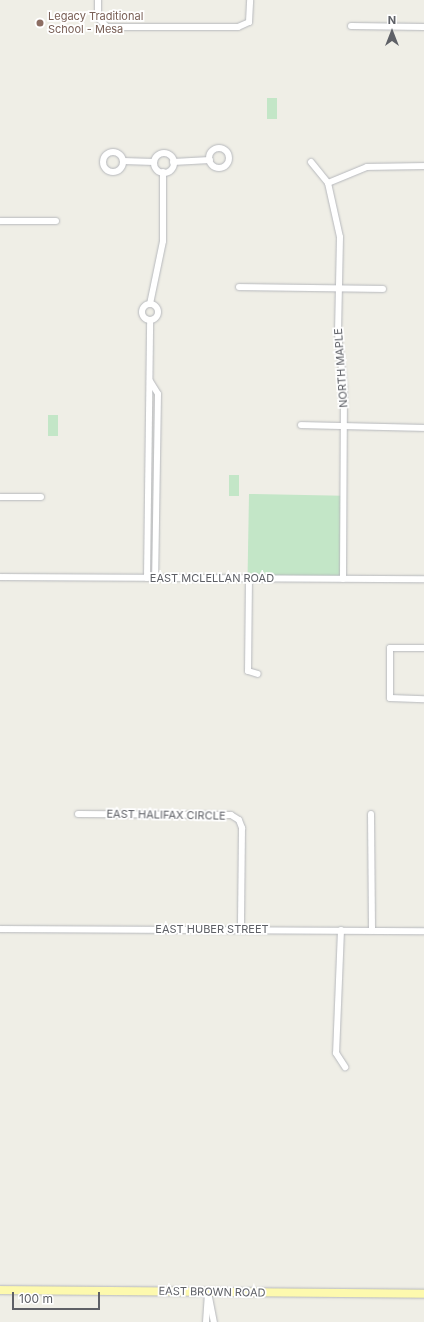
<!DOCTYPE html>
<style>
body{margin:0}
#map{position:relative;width:424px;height:1322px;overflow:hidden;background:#efeee6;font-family:Inter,sans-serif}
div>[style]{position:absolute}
.green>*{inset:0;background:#c3e6c7;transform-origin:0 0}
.roads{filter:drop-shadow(0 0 1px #b6b8bc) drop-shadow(0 0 1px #b6b8bc)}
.minor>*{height:6px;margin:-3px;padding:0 3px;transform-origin:3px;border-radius:3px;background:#fff}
.minor>.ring{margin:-3px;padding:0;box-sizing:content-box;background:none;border:6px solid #fff;border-radius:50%}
.major>*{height:8px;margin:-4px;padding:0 4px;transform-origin:4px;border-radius:4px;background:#fdf9ae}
.dots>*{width:11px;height:11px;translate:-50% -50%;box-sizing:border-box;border:2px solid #fff;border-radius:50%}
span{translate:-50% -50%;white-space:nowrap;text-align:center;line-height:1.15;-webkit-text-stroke:3.5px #fff;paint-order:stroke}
.education-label{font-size:11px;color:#785e54}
.left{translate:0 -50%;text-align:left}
.street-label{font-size:11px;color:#5e6066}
.north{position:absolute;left:372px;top:12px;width:40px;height:40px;-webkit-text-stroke:3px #fff;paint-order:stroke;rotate:0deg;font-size:11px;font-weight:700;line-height:16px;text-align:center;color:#5e6066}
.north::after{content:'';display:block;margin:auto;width:14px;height:18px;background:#5e6066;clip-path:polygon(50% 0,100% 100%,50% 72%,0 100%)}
.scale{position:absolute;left:12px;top:1292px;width:88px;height:18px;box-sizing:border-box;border:2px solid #5e6066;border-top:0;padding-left:5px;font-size:12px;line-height:14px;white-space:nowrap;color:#5e6066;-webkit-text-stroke:3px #fff;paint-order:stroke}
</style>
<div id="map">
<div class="green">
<div style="left:267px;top:98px;width:10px;height:21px"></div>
<div style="left:48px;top:415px;width:10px;height:21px"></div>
<div style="left:229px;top:475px;width:10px;height:21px"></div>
<div style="left:249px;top:494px;width:94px;height:84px;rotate:1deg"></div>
</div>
<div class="roads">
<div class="minor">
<div style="left:98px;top:0;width:18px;rotate:90deg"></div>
<div style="left:98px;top:18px;width:13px;rotate:45deg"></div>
<div style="left:107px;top:27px;width:131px"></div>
<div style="left:238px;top:27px;width:12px;rotate:-24deg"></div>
<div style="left:249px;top:22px;width:22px;rotate:-87deg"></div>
<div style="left:351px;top:26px;width:73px;rotate:0.8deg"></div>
<div class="ring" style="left:209px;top:148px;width:14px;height:14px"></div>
<div class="ring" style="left:103px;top:152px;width:14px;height:14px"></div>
<div class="ring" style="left:154px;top:153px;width:14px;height:14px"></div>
<div style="left:123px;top:161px;width:31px;rotate:2deg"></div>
<div style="left:173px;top:162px;width:37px;rotate:-3deg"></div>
<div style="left:311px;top:162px;width:27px;rotate:51deg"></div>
<div style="left:328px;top:183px;width:55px;rotate:77.5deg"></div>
<div style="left:340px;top:237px;width:97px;rotate:91.2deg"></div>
<div style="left:338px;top:334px;width:54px;rotate:83.7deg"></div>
<div style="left:344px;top:388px;width:191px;rotate:90.3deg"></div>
<div style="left:328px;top:183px;width:42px;rotate:-22.3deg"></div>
<div style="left:367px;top:167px;width:57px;rotate:-1deg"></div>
<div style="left:0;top:221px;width:56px"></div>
<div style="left:239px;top:287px;width:144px;rotate:0.8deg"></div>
<div style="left:150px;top:304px;width:64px;rotate:-78.3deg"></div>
<div style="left:163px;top:241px;width:69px;rotate:-90deg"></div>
<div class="ring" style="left:142px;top:304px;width:10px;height:10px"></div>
<div style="left:150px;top:381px;width:15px;rotate:58deg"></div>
<div style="left:158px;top:394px;width:184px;rotate:90.9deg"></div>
<div style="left:301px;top:425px;width:123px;rotate:1.4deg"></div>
<div style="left:0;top:497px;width:41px"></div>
<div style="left:0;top:577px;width:424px;rotate:0.3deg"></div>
<div style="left:147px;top:578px;width:258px;rotate:-89.3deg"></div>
<div style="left:249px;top:578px;width:93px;rotate:90.6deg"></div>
<div style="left:248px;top:671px;width:10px;rotate:17deg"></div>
<div style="left:424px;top:648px;width:34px;rotate:180deg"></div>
<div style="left:390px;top:648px;width:50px;rotate:90deg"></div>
<div style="left:390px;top:698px;width:34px;rotate:2deg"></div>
<div style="left:78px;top:814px;width:153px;rotate:0.4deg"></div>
<div style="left:231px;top:815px;width:9px;rotate:32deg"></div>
<div style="left:239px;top:820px;width:9px;rotate:69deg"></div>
<div style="left:242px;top:828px;width:100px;rotate:90.6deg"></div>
<div style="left:371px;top:814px;width:116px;rotate:89.5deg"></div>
<div style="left:0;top:929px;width:424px;rotate:0.3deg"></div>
<div style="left:341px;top:930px;width:123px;rotate:92.3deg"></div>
<div style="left:336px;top:1053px;width:17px;rotate:57deg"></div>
<div style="left:208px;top:1292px;width:31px;rotate:79deg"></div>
<div style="left:206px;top:1322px;width:30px;rotate:-86deg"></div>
</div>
<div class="major">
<div style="left:0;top:1290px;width:424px;rotate:0.5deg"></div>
</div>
</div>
<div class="dots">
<div style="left:40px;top:23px;background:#8d6e63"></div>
</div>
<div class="education-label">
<span class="left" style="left:48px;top:23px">Legacy Traditional<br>School - Mesa</span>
</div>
<div class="street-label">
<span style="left:341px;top:368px;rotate:-94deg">NORTH MAPLE</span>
<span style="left:212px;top:578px">EAST MCLELLAN ROAD</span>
<span style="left:166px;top:815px;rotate:1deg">EAST HALIFAX CIRCLE</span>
<span style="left:212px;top:929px">EAST HUBER STREET</span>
<span style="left:212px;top:1292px;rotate:1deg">EAST BROWN ROAD</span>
</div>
<div class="north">N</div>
<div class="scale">100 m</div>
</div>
